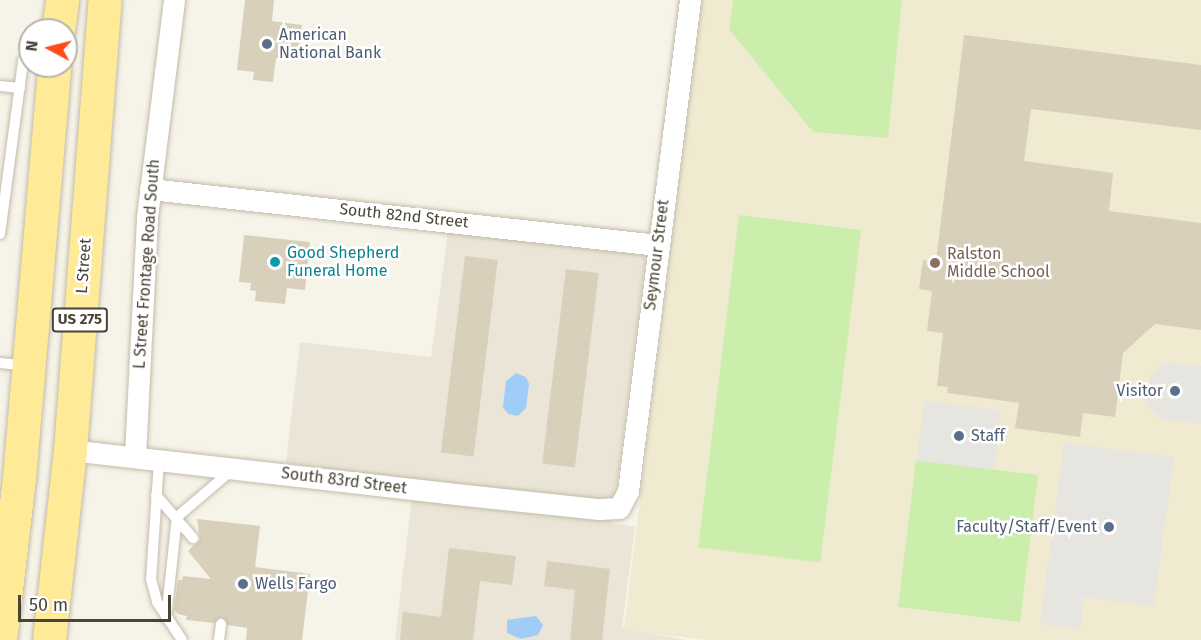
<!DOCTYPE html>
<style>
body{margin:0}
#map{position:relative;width:1201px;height:640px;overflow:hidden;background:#f6f3e8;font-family:"Fira Sans",sans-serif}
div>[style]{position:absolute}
.residential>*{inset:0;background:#eae5d6}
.education>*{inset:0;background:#f0ead1}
.green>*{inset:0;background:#cceead;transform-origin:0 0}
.parking>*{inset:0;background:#e7e5e0;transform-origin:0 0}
.water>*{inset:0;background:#9fcdf8}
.building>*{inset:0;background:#d9d0bc;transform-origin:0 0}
.roads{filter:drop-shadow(0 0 2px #c2bcaa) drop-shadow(0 0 2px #c2bcaa)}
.lane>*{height:10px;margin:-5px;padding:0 5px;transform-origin:5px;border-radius:5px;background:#fff}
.street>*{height:21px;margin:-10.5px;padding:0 10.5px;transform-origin:10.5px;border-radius:10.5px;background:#fff}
.primary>*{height:33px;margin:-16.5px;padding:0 16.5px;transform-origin:16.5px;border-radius:16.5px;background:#ffea98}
.dots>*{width:16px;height:16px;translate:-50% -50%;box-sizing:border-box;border:3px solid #fff;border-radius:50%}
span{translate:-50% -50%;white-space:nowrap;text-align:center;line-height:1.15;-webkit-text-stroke:5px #fff;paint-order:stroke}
.shield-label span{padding:2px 4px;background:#fff;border:2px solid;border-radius:4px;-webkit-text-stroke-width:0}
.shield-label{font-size:15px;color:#4a4436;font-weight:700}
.service-label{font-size:16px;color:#4e5e75}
.left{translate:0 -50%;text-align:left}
.right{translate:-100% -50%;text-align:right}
.street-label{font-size:16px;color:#4a4436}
.culture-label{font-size:16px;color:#0d838f}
.education-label{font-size:16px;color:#785e54}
.north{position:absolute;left:18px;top:18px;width:60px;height:60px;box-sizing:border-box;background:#fff;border:2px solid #b7b4af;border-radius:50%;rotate:277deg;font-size:16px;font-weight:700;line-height:24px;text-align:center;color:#4a4436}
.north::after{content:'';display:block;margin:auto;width:21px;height:27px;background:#ff4c16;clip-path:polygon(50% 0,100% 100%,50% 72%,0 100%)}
.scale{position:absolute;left:18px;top:595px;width:153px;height:27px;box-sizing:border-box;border:3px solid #4a4436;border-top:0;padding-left:8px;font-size:18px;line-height:21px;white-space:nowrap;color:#4a4436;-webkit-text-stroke:4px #fff;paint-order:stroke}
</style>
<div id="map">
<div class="residential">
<div style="clip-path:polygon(448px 233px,646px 254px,612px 523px,635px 527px,622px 627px,685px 640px,395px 640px,414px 480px,286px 463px,300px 342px,431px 357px)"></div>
</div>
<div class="education">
<div style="clip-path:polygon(702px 0,1201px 0,1201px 640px,709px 640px,624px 630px)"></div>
</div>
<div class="green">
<div style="clip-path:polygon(733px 0,902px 0,888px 138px,813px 132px,729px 29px)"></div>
<div style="left:739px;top:215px;width:123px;height:335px;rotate:7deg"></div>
<div style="left:916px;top:460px;width:123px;height:148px;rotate:7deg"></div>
</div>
<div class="parking">
<div style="clip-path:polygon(1164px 363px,1201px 366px,1201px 424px,1160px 419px,1147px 406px,1150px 376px)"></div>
<div style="left:924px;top:401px;width:78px;height:60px;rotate:7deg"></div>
<div style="clip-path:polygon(1064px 443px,1174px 457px,1154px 606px,1084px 597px,1080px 629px,1040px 624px)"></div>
</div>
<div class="water">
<div style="clip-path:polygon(516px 373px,526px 377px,529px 384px,526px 408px,518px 416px,508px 414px,503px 407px,506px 381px)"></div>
<div style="clip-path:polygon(536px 616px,543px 625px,538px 635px,521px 639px,507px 633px,507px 620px)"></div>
</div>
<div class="building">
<div style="clip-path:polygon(245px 0,274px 0,272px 21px,302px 25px,297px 60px,276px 58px,273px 82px,253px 80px,254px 72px,237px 70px)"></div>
<div style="clip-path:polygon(964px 35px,1201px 65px,1201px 130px,1031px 109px,1024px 161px,1113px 173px,1109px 211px,1201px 223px,1201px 330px,1155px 324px,1123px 353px,1115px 417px,1083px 413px,1080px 437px,1015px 428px,1019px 403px,947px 393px,948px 387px,937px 386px,943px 333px,927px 331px,932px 291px,919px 289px,923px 260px,936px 261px)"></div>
<div style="clip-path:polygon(244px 235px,310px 242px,305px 290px,287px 288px,285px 304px,255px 301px,256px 291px,250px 290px,251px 283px,239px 282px)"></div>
<div style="left:465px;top:256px;width:33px;height:198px;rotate:7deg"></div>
<div style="left:566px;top:269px;width:33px;height:196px;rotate:7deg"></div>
<div style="clip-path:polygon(197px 519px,260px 526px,255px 567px,310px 574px,302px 640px,246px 640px,247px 628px,228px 625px,222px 617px,214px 623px,186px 620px,187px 616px,178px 614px,174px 610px,178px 580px,182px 580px,183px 576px,211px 579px,188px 551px,200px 540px)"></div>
<div style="clip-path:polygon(449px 548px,516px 556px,512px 585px,480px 581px,473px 640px,400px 640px,403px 612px,441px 617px)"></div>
<div style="clip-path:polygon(547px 561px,610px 569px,602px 640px,570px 640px,575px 590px,544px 586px)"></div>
</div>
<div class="roads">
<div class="lane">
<div style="left:0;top:86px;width:20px;rotate:6deg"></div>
<div style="left:0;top:234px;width:175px;rotate:-82.4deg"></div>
<div style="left:0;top:363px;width:27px;rotate:6deg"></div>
<div style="left:159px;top:460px;width:119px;rotate:93.8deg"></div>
<div style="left:151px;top:579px;width:24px;rotate:75deg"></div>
<div style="left:157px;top:602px;width:45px;rotate:56.7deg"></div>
<div style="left:156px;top:495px;width:57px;rotate:49.3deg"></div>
<div style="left:166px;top:618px;width:102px;rotate:-83.8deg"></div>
<div style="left:177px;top:517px;width:72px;rotate:-40.5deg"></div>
<div style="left:219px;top:640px;width:16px;rotate:-83deg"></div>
</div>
<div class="street">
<div style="left:150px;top:189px;width:511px;rotate:6.29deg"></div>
<div style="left:70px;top:450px;width:378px;rotate:6.5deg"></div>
<div style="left:446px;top:493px;width:154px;rotate:6deg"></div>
<div style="left:599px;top:509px;width:20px;rotate:-3deg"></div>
<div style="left:619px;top:508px;width:19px;rotate:-62deg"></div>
<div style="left:628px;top:491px;width:495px;rotate:-82.8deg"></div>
<div style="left:135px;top:456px;width:239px;rotate:-87.1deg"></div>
<div style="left:147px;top:217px;width:219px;rotate:-82.9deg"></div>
</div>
<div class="primary">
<div style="left:58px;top:30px;width:30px;rotate:-82deg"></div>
<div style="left:0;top:640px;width:163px;rotate:-83.3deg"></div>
<div style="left:19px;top:478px;width:413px;rotate:-85.1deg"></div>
<div style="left:49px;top:640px;width:191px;rotate:-83.7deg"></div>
<div style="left:70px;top:450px;width:451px;rotate:-85.6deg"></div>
</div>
</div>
<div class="dots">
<div style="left:267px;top:44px;background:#5c6f8a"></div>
<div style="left:275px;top:262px;background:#0f9aa8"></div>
<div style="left:935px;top:263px;background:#8d6e63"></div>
<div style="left:1175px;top:391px;background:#5c6f8a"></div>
<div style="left:959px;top:436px;background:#5c6f8a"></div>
<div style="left:1109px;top:527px;background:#5c6f8a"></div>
<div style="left:243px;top:584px;background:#5c6f8a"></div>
</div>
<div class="shield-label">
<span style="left:80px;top:320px">US 275</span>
</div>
<div class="service-label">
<span class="left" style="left:279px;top:44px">American<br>National Bank</span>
<span class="right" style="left:1163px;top:391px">Visitor</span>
<span class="left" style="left:971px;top:436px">Staff</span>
<span class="right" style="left:1097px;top:527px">Faculty/Staff/Event</span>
<span class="left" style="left:255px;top:584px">Wells Fargo</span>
</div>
<div class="street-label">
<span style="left:404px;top:216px;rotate:6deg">South 82nd Street</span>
<span style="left:657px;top:255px;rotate:-83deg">Seymour Street</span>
<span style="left:147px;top:264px;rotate:-86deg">L Street Frontage Road South</span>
<span style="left:84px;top:266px;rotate:-86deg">L Street</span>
<span style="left:344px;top:481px;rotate:7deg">South 83rd Street</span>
</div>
<div class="culture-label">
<span class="left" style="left:287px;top:262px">Good Shepherd<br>Funeral Home</span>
</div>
<div class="education-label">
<span class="left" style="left:947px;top:263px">Ralston<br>Middle School</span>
</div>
<div class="north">N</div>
<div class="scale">50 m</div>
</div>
